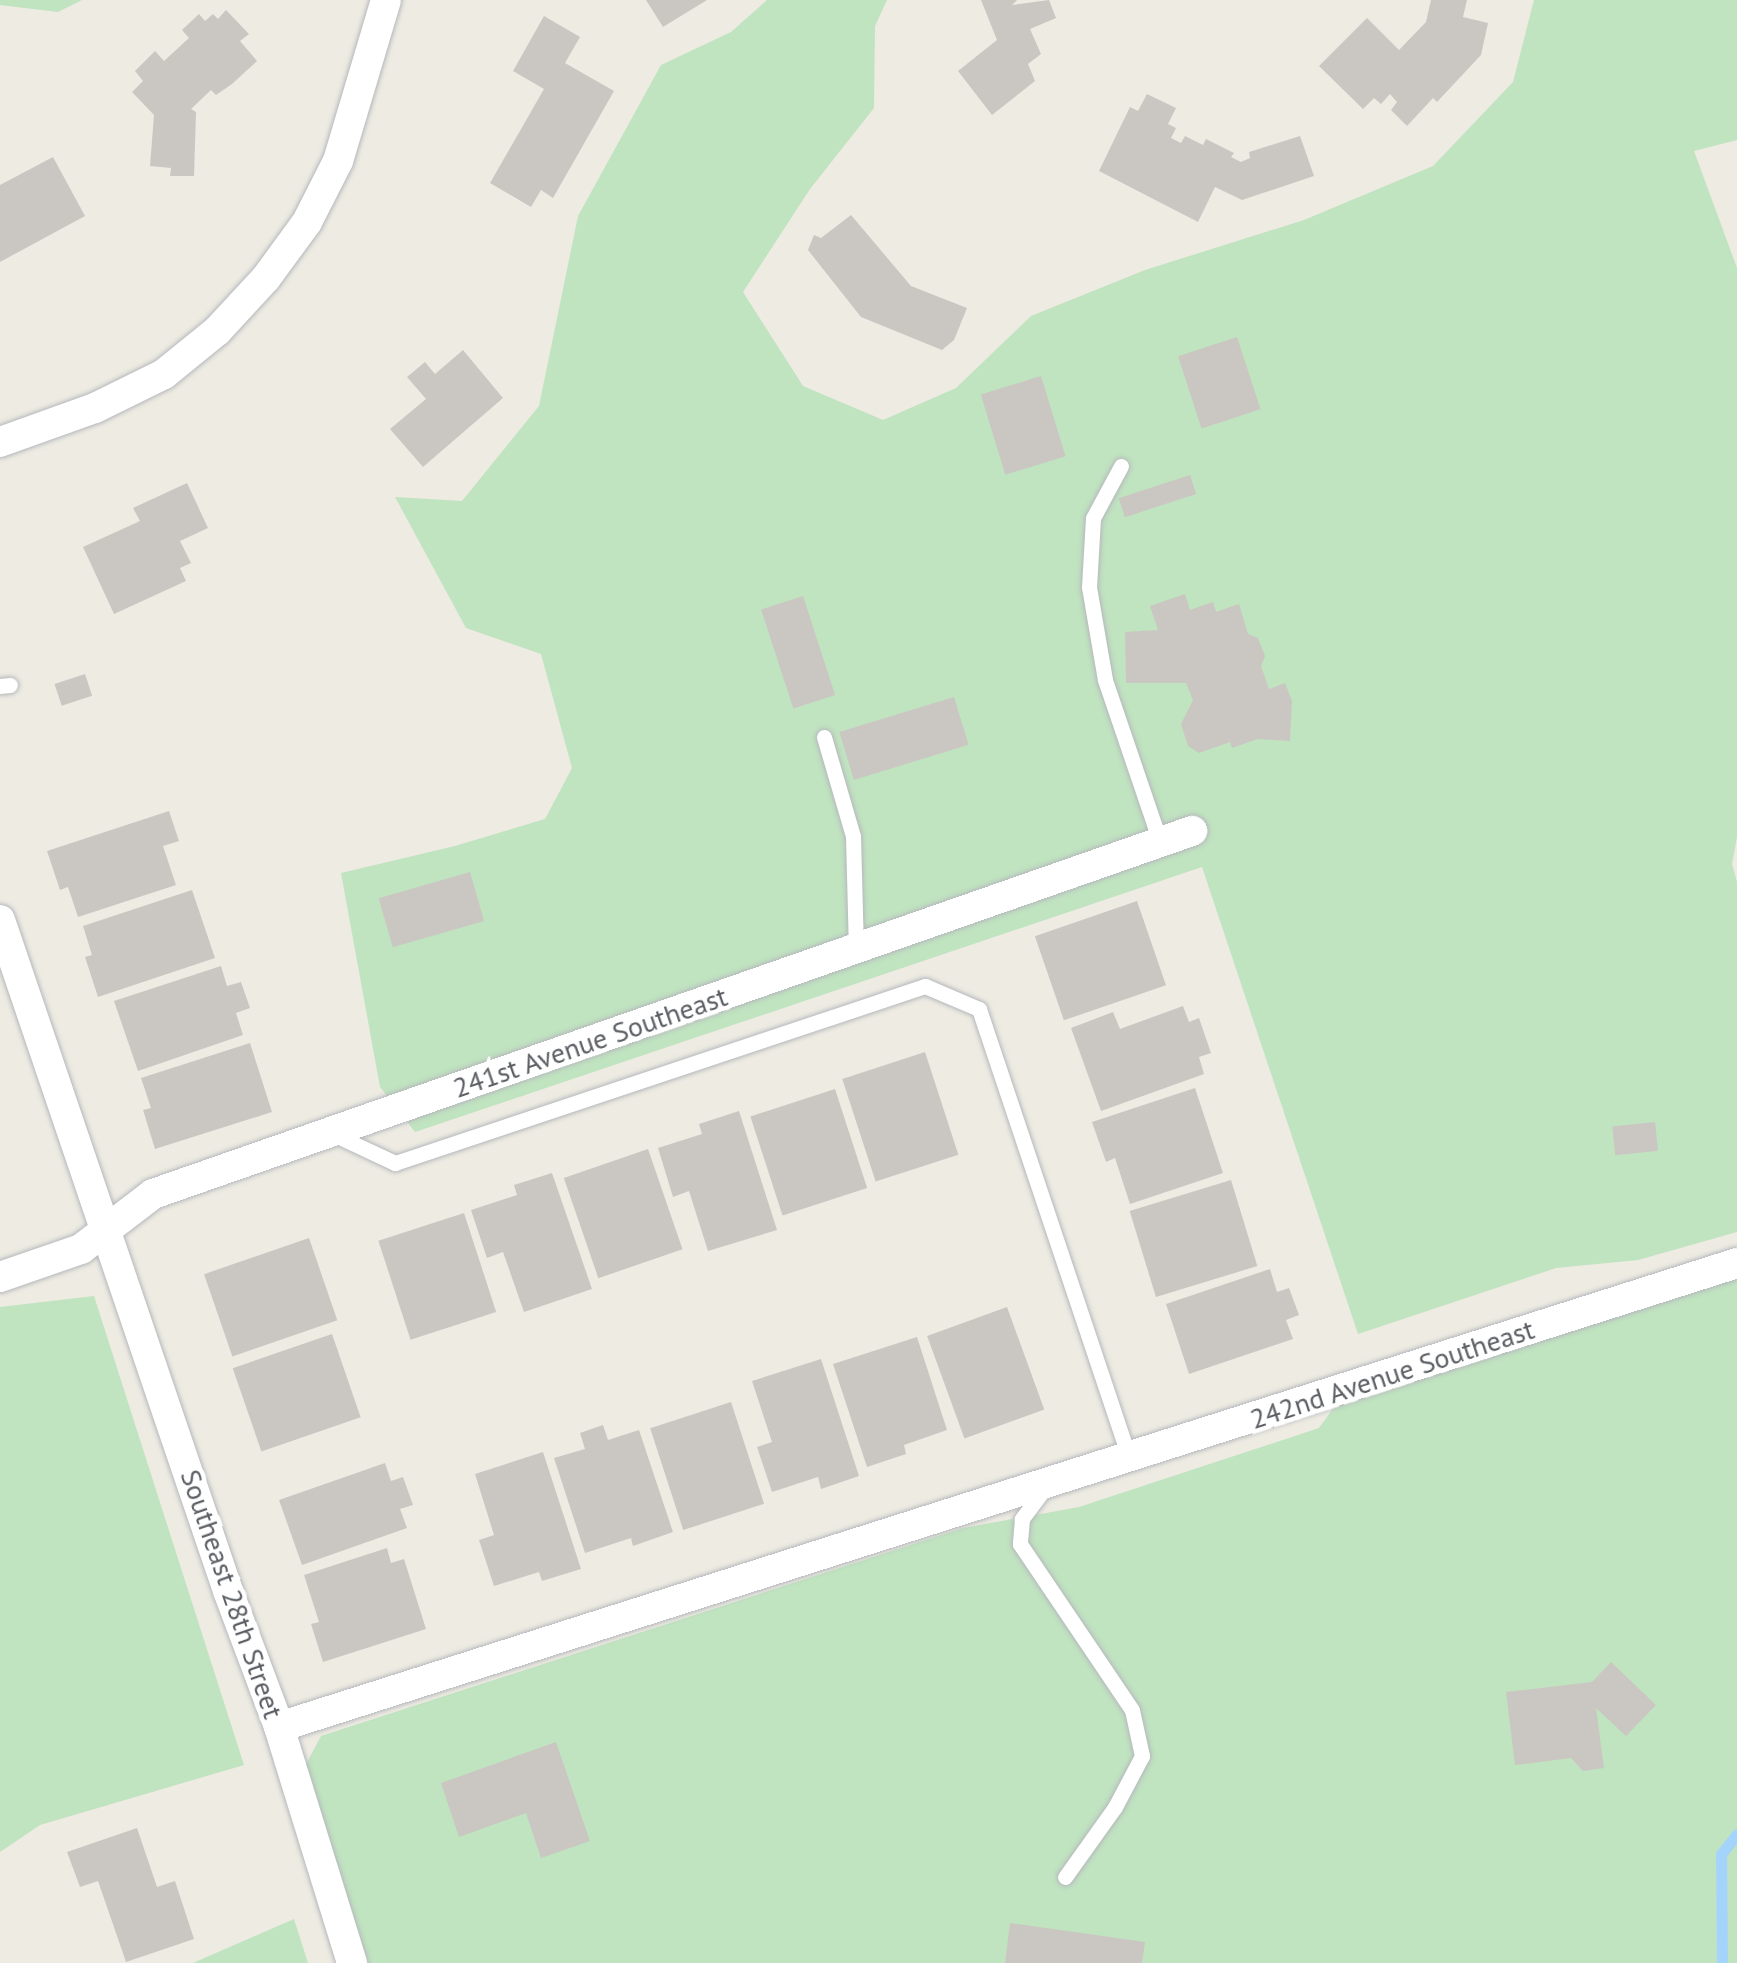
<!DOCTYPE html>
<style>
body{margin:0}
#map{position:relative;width:1737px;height:1963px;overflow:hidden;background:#edebe2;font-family:"PT Sans",sans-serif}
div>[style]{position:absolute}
.green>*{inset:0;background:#c0e3c0}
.stream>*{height:11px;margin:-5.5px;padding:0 5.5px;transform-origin:5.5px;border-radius:5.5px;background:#a4d4fb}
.building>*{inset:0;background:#cac7c2;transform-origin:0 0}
.roads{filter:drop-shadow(0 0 2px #b5b8bc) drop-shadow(0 0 2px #b5b8bc)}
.service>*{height:15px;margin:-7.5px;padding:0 7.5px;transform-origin:7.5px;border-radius:7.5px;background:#fff}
.minor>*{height:30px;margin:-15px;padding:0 15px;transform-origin:15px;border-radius:15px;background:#fff}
span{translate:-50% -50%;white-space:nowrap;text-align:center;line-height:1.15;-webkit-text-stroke:9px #fff;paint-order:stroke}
.street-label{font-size:28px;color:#5b5e63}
</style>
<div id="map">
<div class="green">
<div style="clip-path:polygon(0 0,82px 0,58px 12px,0 5px)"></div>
<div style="clip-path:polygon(767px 0,887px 0,875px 26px,874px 108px,810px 189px,743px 292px,803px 386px,883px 420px,956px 388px,1031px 316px,1145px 270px,1304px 220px,1433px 166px,1513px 82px,1534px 0,1737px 0,1737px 140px,1694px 151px,1737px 268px,1737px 837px,1732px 864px,1737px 882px,1737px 1232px,1638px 1260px,1556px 1268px,1358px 1334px,1202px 867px,415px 1132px,380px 1087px,341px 873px,455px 846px,545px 819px,572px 768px,541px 654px,466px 628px,395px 497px,462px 501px,539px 406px,578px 216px,661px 65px,731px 32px)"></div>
<div style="clip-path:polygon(1737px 1276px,1737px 1963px,361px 1963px,302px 1772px,321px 1736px,963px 1528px,1079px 1507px,1319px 1428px,1335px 1406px)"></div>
<div style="clip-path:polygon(94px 1296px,244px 1765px,40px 1825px,0 1852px,0 1307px)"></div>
<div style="clip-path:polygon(294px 1919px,308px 1963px,193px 1963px)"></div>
</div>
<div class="stream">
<div style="left:1722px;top:1963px;width:109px;rotate:-90.5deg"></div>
<div style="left:1721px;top:1854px;width:26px;rotate:-51deg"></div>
</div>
<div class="building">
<div style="clip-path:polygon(646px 0,707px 0,663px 27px)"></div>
<div style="clip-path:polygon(981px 0,1017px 0,1012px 5px,1049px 0,1056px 18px,1030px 29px,1041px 54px,1028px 64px,1035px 81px,992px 115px,958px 71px,997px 40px)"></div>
<div style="clip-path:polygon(1431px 0,1467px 0,1463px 17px,1488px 23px,1481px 55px,1437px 102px,1433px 98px,1407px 126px,1391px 110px,1397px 102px,1390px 94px,1381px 104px,1374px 98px,1363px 109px,1319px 66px,1367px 18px,1399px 50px,1426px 22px)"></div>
<div style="clip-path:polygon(226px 10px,249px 34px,240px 41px,257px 61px,232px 84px,216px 95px,211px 90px,191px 109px,196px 112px,194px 176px,170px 176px,171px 168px,150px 166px,154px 115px,132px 92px,143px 81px,135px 71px,155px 51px,164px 61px,189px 38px,182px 30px,199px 14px,205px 21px,213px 14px,218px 19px)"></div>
<div style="clip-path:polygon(544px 16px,580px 37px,565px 63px,614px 91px,553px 198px,541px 190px,531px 207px,490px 183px,544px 89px,513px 71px)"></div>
<div style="clip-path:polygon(1147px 94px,1176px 108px,1168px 124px,1176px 128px,1171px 138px,1181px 143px,1185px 136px,1203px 145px,1206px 139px,1234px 153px,1231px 157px,1241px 162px,1250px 158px,1249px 152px,1300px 136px,1314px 176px,1242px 200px,1215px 187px,1198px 222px,1099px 171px,1130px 107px,1138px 111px)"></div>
<div style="clip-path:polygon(53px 157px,85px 216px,0 262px,0 185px)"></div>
<div style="clip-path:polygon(851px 215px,911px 286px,967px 308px,954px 340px,942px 350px,861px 317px,808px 250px,814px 235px,821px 238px)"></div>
<div style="left:1237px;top:337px;width:76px;height:62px;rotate:72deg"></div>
<div style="clip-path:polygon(463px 350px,503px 398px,423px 467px,390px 429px,426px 399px,407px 377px,425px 362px,435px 374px)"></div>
<div style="left:1041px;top:376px;width:84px;height:63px;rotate:73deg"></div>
<div style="left:1190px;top:475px;width:20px;height:75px;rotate:72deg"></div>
<div style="clip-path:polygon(187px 483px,208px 528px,180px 541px,191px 563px,180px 568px,186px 581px,114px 614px,83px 547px,140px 521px,133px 508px)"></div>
<div style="clip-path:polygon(1185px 594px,1190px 610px,1213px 602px,1216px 612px,1239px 604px,1248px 634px,1258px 638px,1265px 656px,1261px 666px,1269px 689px,1285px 683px,1292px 701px,1290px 741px,1258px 739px,1232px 748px,1230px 742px,1199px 753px,1188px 746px,1181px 724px,1193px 700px,1186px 683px,1126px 683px,1125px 632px,1158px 630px,1150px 606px)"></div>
<div style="left:803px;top:596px;width:104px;height:44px;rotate:72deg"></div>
<div style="left:85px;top:674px;width:23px;height:32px;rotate:72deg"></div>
<div style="left:954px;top:697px;width:50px;height:120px;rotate:73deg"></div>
<div style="clip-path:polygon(169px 811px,179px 841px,163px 846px,176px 885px,78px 917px,68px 887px,60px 890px,47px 851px)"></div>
<div style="left:470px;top:872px;width:51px;height:95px;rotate:74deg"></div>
<div style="clip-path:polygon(192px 890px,215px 958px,98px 997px,85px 957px,92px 955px,83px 926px)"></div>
<div style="left:1137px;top:901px;width:89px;height:108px;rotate:71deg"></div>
<div style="clip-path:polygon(221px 966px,227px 986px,241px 982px,250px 1008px,236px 1013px,243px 1035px,138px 1071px,114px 1001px)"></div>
<div style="clip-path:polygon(1183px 1006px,1189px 1022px,1199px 1018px,1211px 1053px,1199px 1057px,1204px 1074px,1101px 1111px,1071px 1028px,1113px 1012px,1120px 1029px)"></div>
<div style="clip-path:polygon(250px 1043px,272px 1112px,155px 1149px,143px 1110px,151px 1108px,141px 1078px)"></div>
<div style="left:925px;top:1052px;width:108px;height:87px;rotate:72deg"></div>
<div style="clip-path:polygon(1195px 1088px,1223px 1173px,1130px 1204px,1115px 1158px,1106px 1162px,1092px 1122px)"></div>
<div style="left:835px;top:1089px;width:104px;height:89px;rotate:72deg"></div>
<div style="clip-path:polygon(739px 1111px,777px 1230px,708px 1251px,689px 1191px,673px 1197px,658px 1148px,702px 1134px,699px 1124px)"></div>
<div style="left:1655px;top:1122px;width:29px;height:43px;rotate:84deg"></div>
<div style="left:648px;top:1149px;width:106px;height:89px;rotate:71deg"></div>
<div style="clip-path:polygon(552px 1173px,592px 1289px,524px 1312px,503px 1252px,487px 1258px,471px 1210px,517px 1195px,514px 1185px)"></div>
<div style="left:1231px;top:1180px;width:90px;height:106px;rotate:73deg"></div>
<div style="left:464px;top:1213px;width:104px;height:90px;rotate:72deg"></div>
<div style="left:309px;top:1238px;width:87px;height:111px;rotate:71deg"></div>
<div style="clip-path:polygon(1270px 1269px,1277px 1292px,1289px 1288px,1299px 1315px,1286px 1320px,1293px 1339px,1189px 1374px,1166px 1304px)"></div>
<div style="left:1007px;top:1307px;width:109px;height:85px;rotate:70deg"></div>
<div style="left:332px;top:1334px;width:88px;height:105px;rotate:71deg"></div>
<div style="clip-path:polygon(917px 1337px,947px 1430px,904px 1445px,906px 1454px,867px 1467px,833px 1364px)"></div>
<div style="clip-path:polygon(821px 1359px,859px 1476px,821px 1489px,818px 1477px,772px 1492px,757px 1447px,772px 1442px,752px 1381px)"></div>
<div style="left:731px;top:1402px;width:107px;height:85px;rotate:72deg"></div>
<div style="clip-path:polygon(603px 1425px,608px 1440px,639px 1430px,673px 1532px,633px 1546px,631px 1538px,585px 1553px,554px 1458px,585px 1449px,580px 1433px)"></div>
<div style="clip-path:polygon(543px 1452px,581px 1569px,542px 1581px,539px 1572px,494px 1586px,479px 1540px,494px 1535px,475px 1474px)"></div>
<div style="clip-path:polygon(385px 1463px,391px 1481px,403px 1477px,413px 1505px,400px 1509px,407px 1528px,302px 1565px,279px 1500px)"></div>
<div style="clip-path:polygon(387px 1548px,391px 1563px,404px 1559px,426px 1629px,323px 1662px,311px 1624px,319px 1622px,304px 1575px)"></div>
<div style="clip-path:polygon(1611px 1662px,1656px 1705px,1626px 1736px,1596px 1708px,1604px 1768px,1583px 1771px,1571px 1758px,1515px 1765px,1506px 1692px,1592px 1682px)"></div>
<div style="clip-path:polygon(556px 1742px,590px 1841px,541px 1858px,526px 1813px,459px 1837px,441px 1783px)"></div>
<div style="clip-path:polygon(137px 1828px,157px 1887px,175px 1881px,194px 1939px,126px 1962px,98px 1881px,80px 1887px,67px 1852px)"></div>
<div style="clip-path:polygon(1010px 1923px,1145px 1942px,1142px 1963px,1005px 1963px)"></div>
</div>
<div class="roads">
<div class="service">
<div style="left:1121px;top:466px;width:59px;rotate:118.3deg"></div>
<div style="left:1093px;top:518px;width:69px;rotate:93.3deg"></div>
<div style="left:1089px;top:587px;width:94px;rotate:80.2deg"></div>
<div style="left:1105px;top:680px;width:171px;rotate:71.2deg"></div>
<div style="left:0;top:686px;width:10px;rotate:-6deg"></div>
<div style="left:824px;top:737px;width:103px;rotate:73.7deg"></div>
<div style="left:853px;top:836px;width:113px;rotate:88.5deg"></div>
<div style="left:331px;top:1133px;width:71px;rotate:25.1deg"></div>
<div style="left:395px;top:1163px;width:559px;rotate:-18.47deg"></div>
<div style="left:925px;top:986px;width:59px;rotate:23.1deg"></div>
<div style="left:979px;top:1009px;width:472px;rotate:71.5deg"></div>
<div style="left:1045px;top:1488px;width:39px;rotate:127deg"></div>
<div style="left:1022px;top:1519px;width:25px;rotate:95deg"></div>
<div style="left:1020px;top:1544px;width:200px;rotate:56deg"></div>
<div style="left:1132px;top:1710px;width:47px;rotate:77.7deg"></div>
<div style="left:1142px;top:1756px;width:58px;rotate:117.9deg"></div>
<div style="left:1115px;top:1807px;width:86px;rotate:125.5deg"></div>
</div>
<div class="minor">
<div style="left:0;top:442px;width:101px;rotate:-19.7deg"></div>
<div style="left:95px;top:408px;width:77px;rotate:-26.2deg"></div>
<div style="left:164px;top:374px;width:68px;rotate:-39.1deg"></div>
<div style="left:217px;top:331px;width:72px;rotate:-47.2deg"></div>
<div style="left:266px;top:278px;width:69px;rotate:-53.8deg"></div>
<div style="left:307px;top:222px;width:68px;rotate:-63.1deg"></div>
<div style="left:338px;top:161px;width:168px;rotate:-73.4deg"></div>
<div style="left:0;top:920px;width:709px;rotate:71.23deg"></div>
<div style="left:228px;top:1591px;width:145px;rotate:69.4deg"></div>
<div style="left:279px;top:1727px;width:247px;rotate:72.8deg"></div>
<div style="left:0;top:1277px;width:86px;rotate:-19.1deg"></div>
<div style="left:81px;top:1249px;width:91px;rotate:-37.4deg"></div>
<div style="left:153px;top:1194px;width:1101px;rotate:-19.26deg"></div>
<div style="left:279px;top:1727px;width:1530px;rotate:-17.65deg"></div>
</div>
</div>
<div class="street-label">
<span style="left:590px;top:1042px;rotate:-19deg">241st Avenue Southeast</span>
<span style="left:1392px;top:1374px;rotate:-18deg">242nd Avenue Southeast</span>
<span style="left:232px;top:1594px;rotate:71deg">Southeast 28th Street</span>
</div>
</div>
